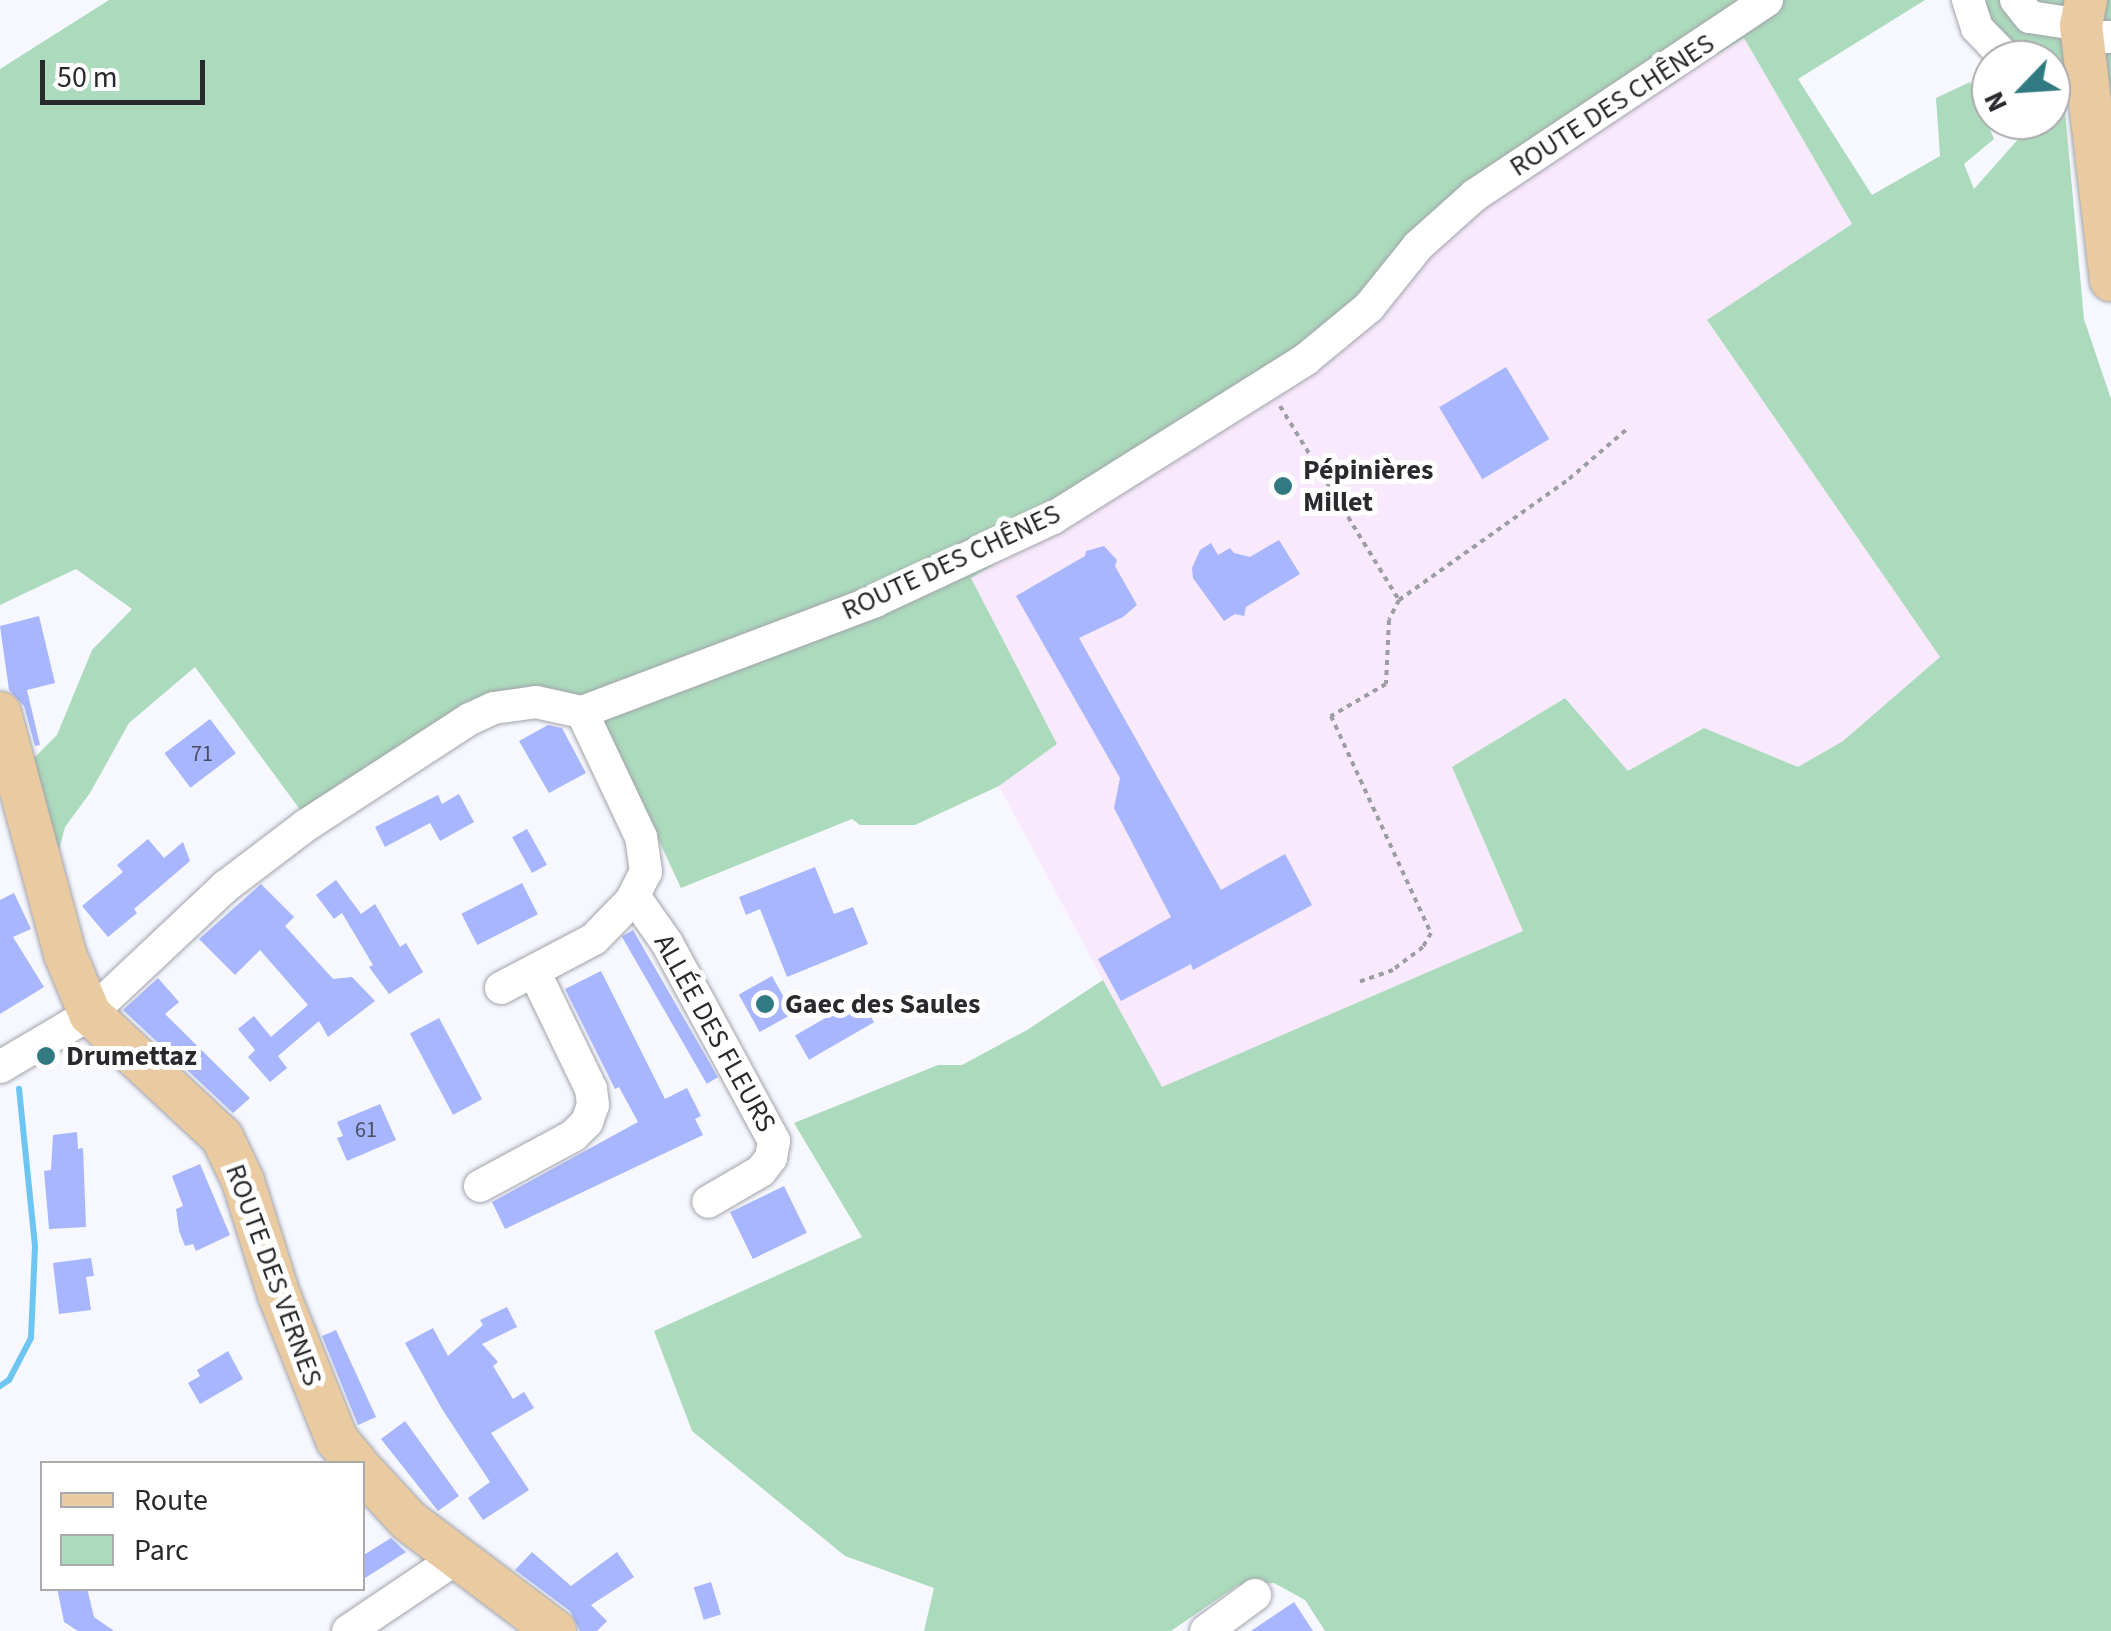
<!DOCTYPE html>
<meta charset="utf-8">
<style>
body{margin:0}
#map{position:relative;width:2111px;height:1631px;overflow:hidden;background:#f7f8ff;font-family:"Source Sans 3",sans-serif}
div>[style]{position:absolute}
.commercial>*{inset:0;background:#f8e9fc}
.green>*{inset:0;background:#acdabc}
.stream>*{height:6px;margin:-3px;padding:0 3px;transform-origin:3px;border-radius:3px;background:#6ec5f1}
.building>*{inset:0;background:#a7b6fe;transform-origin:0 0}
.path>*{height:4px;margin-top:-2px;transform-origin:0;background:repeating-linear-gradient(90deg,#9d9ea3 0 5px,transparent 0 10px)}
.roads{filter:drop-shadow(0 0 2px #a1a3aa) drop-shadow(0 0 2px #a1a3aa)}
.minor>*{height:32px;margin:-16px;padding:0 16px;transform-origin:16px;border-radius:16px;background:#fff}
.major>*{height:42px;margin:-21px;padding:0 21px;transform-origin:21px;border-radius:21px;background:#eacba1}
.dots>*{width:28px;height:28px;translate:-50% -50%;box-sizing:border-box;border:5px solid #fff;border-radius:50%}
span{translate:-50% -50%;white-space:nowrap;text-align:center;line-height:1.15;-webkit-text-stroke:10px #fff;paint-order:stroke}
.number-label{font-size:22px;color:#484d61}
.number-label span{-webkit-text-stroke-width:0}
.street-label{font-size:28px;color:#292a2d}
.poi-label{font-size:28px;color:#292a2d;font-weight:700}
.left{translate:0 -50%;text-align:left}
.legend{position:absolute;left:40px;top:1461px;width:325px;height:130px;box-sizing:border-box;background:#fff;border:2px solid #a9aaab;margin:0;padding:12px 18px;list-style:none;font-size:30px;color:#292a2d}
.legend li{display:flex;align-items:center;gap:20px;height:50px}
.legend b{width:50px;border:2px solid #a9aaab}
.north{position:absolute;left:1971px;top:40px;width:100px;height:100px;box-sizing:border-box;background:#fff;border:2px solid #a9aaab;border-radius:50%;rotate:245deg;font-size:28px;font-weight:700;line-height:40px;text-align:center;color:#292a2d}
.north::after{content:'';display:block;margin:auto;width:35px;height:45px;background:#327a82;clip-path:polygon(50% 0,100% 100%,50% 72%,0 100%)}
.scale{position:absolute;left:40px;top:60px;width:165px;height:45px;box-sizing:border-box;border:5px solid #292a2d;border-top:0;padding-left:12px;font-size:30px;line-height:35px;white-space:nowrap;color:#292a2d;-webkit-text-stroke:8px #fff;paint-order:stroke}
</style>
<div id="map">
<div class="commercial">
<div style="clip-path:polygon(1744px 38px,1852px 224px,1707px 321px,1941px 657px,1843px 741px,1798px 767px,1704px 728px,1628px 772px,1564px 698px,1452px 767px,1523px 931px,1161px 1088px,999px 786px,1057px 744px,971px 578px,1243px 418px,1371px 322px,1448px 228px,1588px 133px)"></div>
</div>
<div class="green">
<div style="clip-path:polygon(109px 0,1925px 0,1798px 79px,1872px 195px,1940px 156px,1936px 98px,1970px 82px,1994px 139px,1964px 164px,1974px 189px,2035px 120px,2051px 120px,2051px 60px,2015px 60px,1978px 0,2111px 0,2111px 96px,2063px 89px,2084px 319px,2111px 399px,2111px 1631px,1325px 1631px,1305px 1600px,1274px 1583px,1238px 1585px,1171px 1631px,924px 1631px,934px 1588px,845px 1556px,692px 1431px,654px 1331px,862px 1237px,794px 1123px,938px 1065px,962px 1065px,1027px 1030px,1103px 980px,1162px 1087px,1523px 931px,1452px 767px,1565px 698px,1628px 771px,1704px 728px,1798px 767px,1843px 741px,1940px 657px,1707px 320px,1852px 224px,1744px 38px,1588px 133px,1448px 228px,1371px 322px,1243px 418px,971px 578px,1057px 744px,999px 786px,915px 825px,860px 825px,852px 819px,681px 888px,610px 736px,502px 694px,304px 815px,195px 667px,129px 723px,90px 793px,65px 827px,56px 862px,25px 767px,57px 735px,92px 650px,132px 609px,76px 569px,0 605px,0 69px)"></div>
</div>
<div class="stream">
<div style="left:0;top:1386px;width:11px;rotate:-34deg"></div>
<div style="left:9px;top:1380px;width:47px;rotate:-62.4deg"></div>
<div style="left:31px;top:1338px;width:92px;rotate:-87.5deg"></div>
<div style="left:35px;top:1246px;width:158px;rotate:-95.8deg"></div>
</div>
<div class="building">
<div style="left:1506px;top:367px;width:84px;height:78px;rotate:59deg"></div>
<div style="clip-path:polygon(1279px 540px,1300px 574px,1246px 607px,1244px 616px,1235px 614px,1224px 621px,1193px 578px,1192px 568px,1200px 550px,1211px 543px,1218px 555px,1230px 548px,1234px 553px,1250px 557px)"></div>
<div style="clip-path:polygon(1104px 546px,1117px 560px,1115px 566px,1137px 605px,1123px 617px,1079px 638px,1221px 890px,1285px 854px,1312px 905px,1193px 970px,1191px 964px,1121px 1001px,1098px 959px,1171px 917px,1114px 808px,1120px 778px,1016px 596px,1085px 556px,1086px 551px)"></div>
<div style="clip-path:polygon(39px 616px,55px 683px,27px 690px,40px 745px,35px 746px,24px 706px,9px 690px,0 626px)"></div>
<div style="left:210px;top:719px;width:43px;height:57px;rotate:53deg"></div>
<div style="clip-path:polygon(548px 725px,562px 728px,586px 773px,549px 793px,519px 741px)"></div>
<div style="clip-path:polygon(459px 794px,474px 822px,440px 841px,430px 823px,385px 847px,375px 827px,438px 795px,442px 804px)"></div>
<div style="left:527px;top:829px;width:41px;height:17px;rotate:61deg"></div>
<div style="clip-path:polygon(148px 839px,164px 858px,183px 842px,190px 861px,134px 909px,137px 913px,108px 937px,82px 906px,123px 872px,117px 865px)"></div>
<div style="clip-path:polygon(815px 867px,834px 914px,853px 907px,868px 944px,787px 977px,760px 909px,746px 915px,739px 897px)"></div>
<div style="clip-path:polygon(336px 880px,361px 914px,375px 904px,400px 947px,406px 943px,423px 972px,389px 994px,369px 967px,373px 965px,342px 913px,334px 919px,316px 895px)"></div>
<div style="left:522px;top:883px;width:35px;height:68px;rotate:63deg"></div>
<div style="clip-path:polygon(261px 884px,294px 917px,285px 926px,333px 979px,352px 977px,375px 1001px,328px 1037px,319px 1021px,278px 1056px,287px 1068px,270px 1082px,248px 1057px,255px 1050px,238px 1029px,254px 1016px,271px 1037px,308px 1005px,260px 950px,235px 975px,199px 939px)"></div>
<div style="clip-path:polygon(14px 893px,31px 929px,13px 937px,44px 987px,0 1014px,0 900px)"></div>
<div style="left:633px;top:930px;width:170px;height:13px;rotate:60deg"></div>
<div style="clip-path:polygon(601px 971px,665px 1099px,687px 1088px,701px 1116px,695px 1119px,703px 1135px,505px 1229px,492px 1202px,638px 1122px,619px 1087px,615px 1089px,565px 989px)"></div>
<div style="left:772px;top:976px;width:43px;height:38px;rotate:61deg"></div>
<div style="clip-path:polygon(158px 978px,179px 1002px,165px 1014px,250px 1098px,233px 1113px,123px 1010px)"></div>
<div style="left:860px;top:998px;width:28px;height:75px;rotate:60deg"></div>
<div style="left:439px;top:1018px;width:92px;height:33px;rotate:62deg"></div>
<div style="clip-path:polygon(380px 1104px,396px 1140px,347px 1161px,337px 1138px,343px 1136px,337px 1122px)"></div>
<div style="clip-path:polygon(77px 1132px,78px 1149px,83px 1148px,86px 1227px,49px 1229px,44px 1171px,51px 1170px,53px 1135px)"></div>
<div style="clip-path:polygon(200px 1164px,230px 1235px,196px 1251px,193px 1244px,185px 1246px,179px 1231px,176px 1209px,183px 1206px,172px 1176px)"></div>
<div style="left:784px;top:1186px;width:52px;height:60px;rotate:64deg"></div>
<div style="clip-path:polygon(91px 1258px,94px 1276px,86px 1277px,91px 1310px,59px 1314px,53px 1263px)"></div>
<div style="clip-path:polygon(507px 1307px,517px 1327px,482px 1344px,498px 1362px,493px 1366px,513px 1399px,524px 1392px,534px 1408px,491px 1433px,529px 1490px,483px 1520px,468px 1498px,490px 1482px,442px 1409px,405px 1343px,433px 1328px,448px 1356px,483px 1325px,480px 1320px)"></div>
<div style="clip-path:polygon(336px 1330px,376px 1417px,358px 1425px,322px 1336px)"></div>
<div style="clip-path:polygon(228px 1351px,243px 1379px,200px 1404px,188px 1383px,200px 1376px,197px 1370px)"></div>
<div style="clip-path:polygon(405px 1421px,459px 1496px,438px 1511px,381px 1439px)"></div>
<div style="clip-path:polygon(391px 1538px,406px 1552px,362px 1580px,362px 1556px)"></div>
<div style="clip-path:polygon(532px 1552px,571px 1586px,617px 1552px,634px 1577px,591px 1605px,607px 1621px,597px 1631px,580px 1631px,570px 1611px,515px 1570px)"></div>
<div style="left:711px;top:1582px;width:34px;height:18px;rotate:73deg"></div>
<div style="clip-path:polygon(57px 1588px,87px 1588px,94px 1617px,114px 1631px,78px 1631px,64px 1622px)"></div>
<div style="clip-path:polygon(1294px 1602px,1313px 1631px,1251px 1631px)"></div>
</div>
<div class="path">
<div style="left:1280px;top:406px;width:228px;rotate:58.5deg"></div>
<div style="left:1399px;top:600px;width:22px;rotate:117deg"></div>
<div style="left:1389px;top:620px;width:64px;rotate:92.7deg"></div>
<div style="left:1386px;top:684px;width:64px;rotate:149.8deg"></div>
<div style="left:1331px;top:716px;width:239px;rotate:65.3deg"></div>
<div style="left:1431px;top:933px;width:16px;rotate:120deg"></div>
<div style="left:1423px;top:947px;width:38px;rotate:143deg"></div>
<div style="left:1393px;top:970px;width:37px;rotate:161deg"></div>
<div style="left:1399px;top:600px;width:209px;rotate:-35.4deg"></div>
<div style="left:1569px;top:479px;width:75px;rotate:-40.7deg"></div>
</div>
<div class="roads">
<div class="minor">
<div style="left:1968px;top:0;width:29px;rotate:72deg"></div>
<div style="left:1977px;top:28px;width:33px;rotate:46deg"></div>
<div style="left:2016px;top:0;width:22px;rotate:51deg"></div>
<div style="left:2030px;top:17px;width:52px;rotate:8.9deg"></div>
<div style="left:2081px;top:25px;width:18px;rotate:41deg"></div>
<div style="left:2095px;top:37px;width:16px"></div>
<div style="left:634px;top:896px;width:57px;rotate:54.9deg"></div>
<div style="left:667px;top:943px;width:225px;rotate:61.6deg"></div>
<div style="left:774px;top:1141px;width:17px;rotate:100deg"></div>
<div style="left:771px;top:1158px;width:16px;rotate:128deg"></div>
<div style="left:761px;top:1171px;width:61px;rotate:149.7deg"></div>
<div style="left:501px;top:988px;width:105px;rotate:-27.8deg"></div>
<div style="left:594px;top:939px;width:53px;rotate:-45.8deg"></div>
<div style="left:631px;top:901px;width:33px;rotate:-63deg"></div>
<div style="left:646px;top:872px;width:35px;rotate:-98deg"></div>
<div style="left:641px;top:837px;width:138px;rotate:-115.3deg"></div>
<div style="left:0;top:1067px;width:104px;rotate:-30.5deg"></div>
<div style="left:90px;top:1014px;width:187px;rotate:-43.3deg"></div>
<div style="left:226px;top:886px;width:99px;rotate:-37.2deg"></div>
<div style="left:305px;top:826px;width:197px;rotate:-33deg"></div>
<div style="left:470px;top:719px;width:26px;rotate:-25deg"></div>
<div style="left:494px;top:708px;width:42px;rotate:-8.1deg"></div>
<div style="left:536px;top:702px;width:47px;rotate:12.3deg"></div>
<div style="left:582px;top:712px;width:313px;rotate:-20.7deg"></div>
<div style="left:875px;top:601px;width:196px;rotate:-25deg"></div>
<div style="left:1053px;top:518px;width:299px;rotate:-32.1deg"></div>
<div style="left:1306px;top:359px;width:82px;rotate:-39.5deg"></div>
<div style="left:1369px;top:307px;width:78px;rotate:-51.2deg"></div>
<div style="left:1418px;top:246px;width:76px;rotate:-41.8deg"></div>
<div style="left:1475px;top:195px;width:351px;rotate:-33.7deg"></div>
<div style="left:480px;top:1186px;width:106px;rotate:-28.3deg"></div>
<div style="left:573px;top:1136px;width:20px;rotate:-45deg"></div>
<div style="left:587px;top:1122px;width:18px;rotate:-71deg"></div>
<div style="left:593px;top:1105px;width:16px;rotate:-97deg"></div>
<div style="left:591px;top:1089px;width:131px;rotate:-115.8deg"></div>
<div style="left:348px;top:1631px;width:129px;rotate:-33.9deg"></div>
<div style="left:1206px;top:1631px;width:61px;rotate:-36.3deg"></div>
</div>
<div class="major">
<div style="left:2086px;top:0;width:25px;rotate:101deg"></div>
<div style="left:2081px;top:25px;width:257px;rotate:83.3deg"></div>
<div style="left:0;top:713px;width:250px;rotate:74.9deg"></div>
<div style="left:65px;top:954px;width:65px;rotate:67.4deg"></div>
<div style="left:90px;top:1014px;width:180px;rotate:43deg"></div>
<div style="left:222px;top:1137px;width:49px;rotate:64.5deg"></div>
<div style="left:243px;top:1181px;width:120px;rotate:72.5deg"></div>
<div style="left:279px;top:1295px;width:156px;rotate:68.2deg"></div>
<div style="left:337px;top:1440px;width:31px;rotate:50deg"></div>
<div style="left:362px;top:1470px;width:69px;rotate:47.3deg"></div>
<div style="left:409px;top:1521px;width:183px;rotate:37deg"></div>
</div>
</div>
<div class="dots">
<div style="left:1283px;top:486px;background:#327a82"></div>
<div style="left:765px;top:1004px;background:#327a82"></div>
<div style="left:46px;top:1056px;background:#327a82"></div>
</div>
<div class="number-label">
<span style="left:202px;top:755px">71</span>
<span style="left:366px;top:1131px">61</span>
</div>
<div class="street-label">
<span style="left:1612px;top:105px;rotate:-33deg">ROUTE DES CHÊNES</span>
<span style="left:951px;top:562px;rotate:-25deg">ROUTE DES CHÊNES</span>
<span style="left:715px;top:1033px;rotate:61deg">ALLÉE DES FLEURS</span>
<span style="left:274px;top:1275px;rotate:70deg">ROUTE DES VERNES</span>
</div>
<div class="poi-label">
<span class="left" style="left:1303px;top:486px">Pépinières<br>Millet</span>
<span class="left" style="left:785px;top:1004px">Gaec des Saules</span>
<span class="left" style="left:66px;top:1056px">Drumettaz</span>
</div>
<ul class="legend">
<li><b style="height:12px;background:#eacba1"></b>Route</li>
<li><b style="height:28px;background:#acdabc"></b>Parc</li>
</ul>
<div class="north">N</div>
<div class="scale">50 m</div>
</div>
